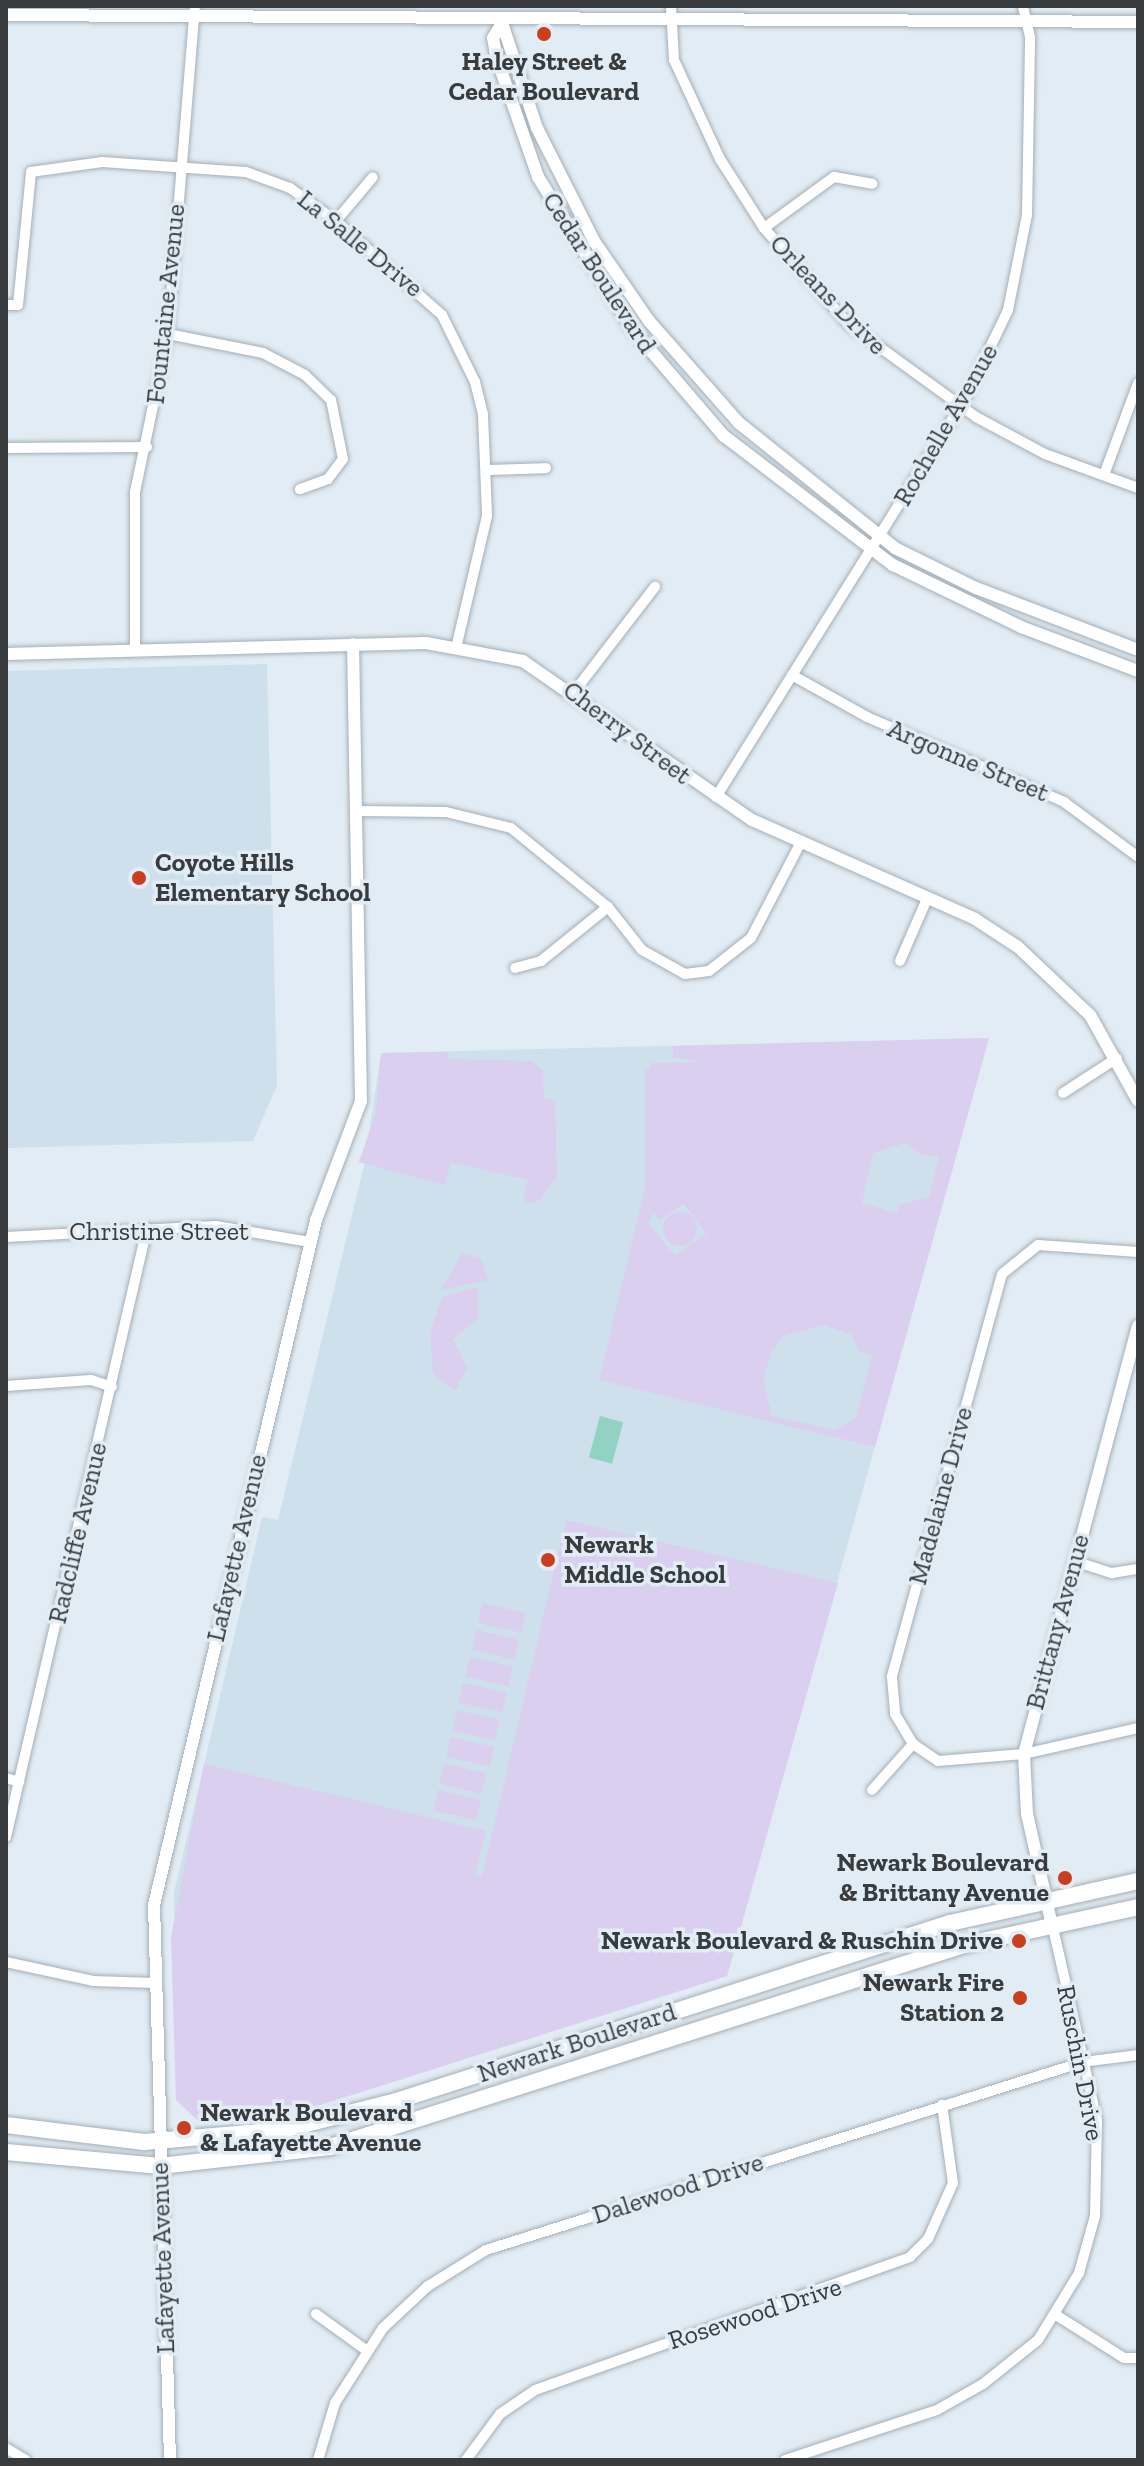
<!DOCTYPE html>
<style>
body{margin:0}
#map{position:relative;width:1144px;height:2466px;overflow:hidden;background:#e1ecf4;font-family:"Zilla Slab",serif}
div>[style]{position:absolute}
.built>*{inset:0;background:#cee0ec}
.green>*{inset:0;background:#dacfee;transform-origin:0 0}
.round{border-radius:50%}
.water>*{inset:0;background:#92d2c2;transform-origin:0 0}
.roads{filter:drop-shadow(0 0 2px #a4aeb6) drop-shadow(0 0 2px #a4aeb6)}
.minor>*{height:10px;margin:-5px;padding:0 5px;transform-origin:5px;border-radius:5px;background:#fff}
.tertiary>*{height:12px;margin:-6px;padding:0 6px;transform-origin:6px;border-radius:6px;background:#fff}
.primary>*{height:16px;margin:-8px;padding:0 8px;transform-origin:8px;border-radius:8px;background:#fff}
.dots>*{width:22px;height:22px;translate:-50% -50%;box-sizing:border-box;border:4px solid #e1ecf4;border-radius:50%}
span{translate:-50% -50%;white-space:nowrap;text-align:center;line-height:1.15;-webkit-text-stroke:7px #e1ecf4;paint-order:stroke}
.poi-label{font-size:26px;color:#383c3f;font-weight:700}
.left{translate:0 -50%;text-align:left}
.right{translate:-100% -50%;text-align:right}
.street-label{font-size:26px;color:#383c3f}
.frame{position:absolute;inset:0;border:8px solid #383c3f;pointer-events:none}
</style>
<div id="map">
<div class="built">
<div style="clip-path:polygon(267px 664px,277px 1085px,253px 1141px,6px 1148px,6px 671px)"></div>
<div style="clip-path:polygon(989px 1038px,727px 1976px,320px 2105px,201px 2123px,176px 2100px,174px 1893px,262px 1517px,278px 1520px,364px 1166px,381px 1053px)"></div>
</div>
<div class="green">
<div style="clip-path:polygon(evenodd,989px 1038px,875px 1447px,599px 1380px,645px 1188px,645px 1072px,652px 1063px,701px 1062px,673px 1057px,673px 1046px,989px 1038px,905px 1143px,921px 1155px,939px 1156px,929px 1197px,899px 1205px,897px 1213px,862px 1203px,873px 1153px,905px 1143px,989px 1038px,684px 1204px,706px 1234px,675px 1255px,648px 1223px,653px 1213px,660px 1220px,684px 1204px,989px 1038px,824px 1325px,851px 1334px,859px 1351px,872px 1355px,856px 1418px,835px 1430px,772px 1416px,763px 1381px,771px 1352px,784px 1336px,824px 1325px)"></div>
<div style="clip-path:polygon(447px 1052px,448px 1059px,532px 1061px,543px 1071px,544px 1098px,555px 1101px,557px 1177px,539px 1201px,523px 1203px,528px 1180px,451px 1162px,445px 1185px,359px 1162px,376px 1112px,381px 1053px)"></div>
<div class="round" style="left:663px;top:1212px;width:34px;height:34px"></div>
<div style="clip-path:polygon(462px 1254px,481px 1258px,488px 1280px,440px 1290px)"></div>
<div style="clip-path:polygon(478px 1287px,478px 1319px,453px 1339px,467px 1368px,455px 1391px,433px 1373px,430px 1333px,442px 1297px)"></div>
<div style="clip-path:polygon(566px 1520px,838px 1583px,727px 1976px,320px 2105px,201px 2123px,176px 2100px,171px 1937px,204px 1764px,486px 1831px,475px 1875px,482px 1876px)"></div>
<div style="left:482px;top:1603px;width:45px;height:20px;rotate:13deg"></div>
<div style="left:476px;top:1630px;width:44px;height:20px;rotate:13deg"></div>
<div style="left:470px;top:1657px;width:44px;height:20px;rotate:13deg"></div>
<div style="left:463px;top:1683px;width:45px;height:20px;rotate:13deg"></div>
<div style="left:457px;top:1710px;width:44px;height:21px;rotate:13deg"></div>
<div style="left:451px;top:1737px;width:44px;height:20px;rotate:13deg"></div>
<div style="left:444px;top:1763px;width:44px;height:21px;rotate:14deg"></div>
<div style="left:438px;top:1790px;width:44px;height:21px;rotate:13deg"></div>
</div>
<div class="water">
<div style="left:600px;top:1416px;width:24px;height:43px;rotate:15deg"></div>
</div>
<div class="roads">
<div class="minor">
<div style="left:671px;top:6px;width:54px;rotate:86.8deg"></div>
<div style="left:674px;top:60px;width:109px;rotate:65.1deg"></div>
<div style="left:720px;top:159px;width:82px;rotate:57.5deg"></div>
<div style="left:764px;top:228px;width:129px;rotate:48.8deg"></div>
<div style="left:849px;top:325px;width:157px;rotate:35.9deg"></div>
<div style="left:976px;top:417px;width:78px;rotate:28.2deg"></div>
<div style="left:1045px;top:454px;width:99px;rotate:20.1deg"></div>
<div style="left:336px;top:221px;width:57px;rotate:-49.9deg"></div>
<div style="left:764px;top:228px;width:87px;rotate:-36.1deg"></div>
<div style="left:834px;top:177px;width:39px;rotate:10deg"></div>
<div style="left:6px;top:305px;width:12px"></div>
<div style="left:18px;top:305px;width:134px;rotate:-84.4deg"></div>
<div style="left:31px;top:172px;width:72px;rotate:-8deg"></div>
<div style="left:102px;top:162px;width:144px;rotate:4deg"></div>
<div style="left:246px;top:172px;width:47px;rotate:20deg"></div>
<div style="left:290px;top:188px;width:57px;rotate:35.7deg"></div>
<div style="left:336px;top:221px;width:142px;rotate:41.6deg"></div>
<div style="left:442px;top:315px;width:75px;rotate:63.8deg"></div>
<div style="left:475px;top:382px;width:34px;rotate:76deg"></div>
<div style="left:483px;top:415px;width:101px;rotate:87.7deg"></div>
<div style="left:487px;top:516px;width:131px;rotate:103.2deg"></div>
<div style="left:168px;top:334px;width:97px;rotate:11.3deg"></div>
<div style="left:263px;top:353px;width:47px;rotate:27.6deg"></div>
<div style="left:305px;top:375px;width:36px;rotate:44deg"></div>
<div style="left:331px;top:400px;width:60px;rotate:78.5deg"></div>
<div style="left:343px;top:459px;width:25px;rotate:127deg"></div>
<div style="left:328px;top:479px;width:30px;rotate:160deg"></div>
<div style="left:6px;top:448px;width:141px;rotate:-0.4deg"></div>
<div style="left:487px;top:470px;width:59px;rotate:-1.9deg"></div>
<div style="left:1104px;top:475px;width:98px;rotate:-69.7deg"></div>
<div style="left:135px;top:649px;width:157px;rotate:-90deg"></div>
<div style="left:135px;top:492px;width:161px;rotate:-78.2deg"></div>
<div style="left:168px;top:334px;width:329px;rotate:-85.3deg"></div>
<div style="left:792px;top:675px;width:86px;rotate:29.2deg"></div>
<div style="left:867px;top:717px;width:215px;rotate:23.3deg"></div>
<div style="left:1064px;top:802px;width:92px;rotate:36.6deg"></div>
<div style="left:574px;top:692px;width:133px;rotate:-52.4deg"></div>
<div style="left:716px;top:797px;width:474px;rotate:-58deg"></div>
<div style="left:967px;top:395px;width:94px;rotate:-64.2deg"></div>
<div style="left:1008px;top:310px;width:97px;rotate:-78.7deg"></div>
<div style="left:1027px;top:215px;width:178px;rotate:-89deg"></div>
<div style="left:1030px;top:37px;width:32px;rotate:-103deg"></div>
<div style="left:358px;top:811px;width:88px;rotate:0.7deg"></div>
<div style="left:446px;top:812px;width:67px;rotate:13.8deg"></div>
<div style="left:511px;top:828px;width:125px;rotate:39.2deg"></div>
<div style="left:608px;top:907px;width:55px;rotate:51.7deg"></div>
<div style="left:642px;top:950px;width:49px;rotate:29.2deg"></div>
<div style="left:685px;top:974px;width:24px;rotate:-7deg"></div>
<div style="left:709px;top:971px;width:53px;rotate:-38.2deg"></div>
<div style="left:751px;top:938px;width:106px;rotate:-62.5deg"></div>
<div style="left:900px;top:961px;width:68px;rotate:-66.5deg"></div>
<div style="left:515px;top:968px;width:27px;rotate:-15deg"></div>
<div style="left:541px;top:961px;width:86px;rotate:-38.9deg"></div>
<div style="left:1063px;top:1093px;width:64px;rotate:-32.9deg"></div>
<div style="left:6px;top:1237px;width:210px;rotate:-3deg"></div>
<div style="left:216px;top:1226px;width:95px;rotate:9.7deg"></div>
<div style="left:1138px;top:1252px;width:100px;rotate:-176deg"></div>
<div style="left:1038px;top:1245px;width:46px;rotate:141.1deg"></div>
<div style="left:1002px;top:1274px;width:418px;rotate:105.3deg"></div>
<div style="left:892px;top:1677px;width:37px;rotate:85deg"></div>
<div style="left:895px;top:1714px;width:35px;rotate:59deg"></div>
<div style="left:913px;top:1744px;width:30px;rotate:34deg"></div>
<div style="left:938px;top:1761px;width:86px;rotate:-4.7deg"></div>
<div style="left:1024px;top:1754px;width:117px;rotate:-12.8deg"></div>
<div style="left:6px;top:1386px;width:85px;rotate:-4deg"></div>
<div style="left:91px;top:1380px;width:22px;rotate:18deg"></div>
<div style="left:1074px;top:1561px;width:40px;rotate:18deg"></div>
<div style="left:1112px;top:1573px;width:26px;rotate:-9deg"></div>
<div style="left:6px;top:1778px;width:14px;rotate:17deg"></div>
<div style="left:872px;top:1790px;width:62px;rotate:-48.3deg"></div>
<div style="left:6px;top:1837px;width:625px;rotate:-76.96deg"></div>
<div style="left:6px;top:1962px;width:89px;rotate:12.3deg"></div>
<div style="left:93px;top:1981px;width:61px;rotate:1.9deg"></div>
<div style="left:316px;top:2314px;width:62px;rotate:35.8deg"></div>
<div style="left:1056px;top:2315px;width:80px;rotate:32.3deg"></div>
<div style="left:1124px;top:2358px;width:14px"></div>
<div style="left:6px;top:2448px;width:23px;rotate:31deg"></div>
<div style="left:318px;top:2460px;width:59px;rotate:-73.4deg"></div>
<div style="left:335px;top:2403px;width:89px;rotate:-57.4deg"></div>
<div style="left:383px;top:2328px;width:62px;rotate:-43deg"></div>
<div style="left:428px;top:2286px;width:68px;rotate:-31.8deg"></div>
<div style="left:486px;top:2250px;width:626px;rotate:-17.48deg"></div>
<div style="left:1083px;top:2062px;width:55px;rotate:-7.3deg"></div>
<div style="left:466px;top:2460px;width:57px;rotate:-53.5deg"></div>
<div style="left:500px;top:2414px;width:42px;rotate:-34.4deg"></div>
<div style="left:535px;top:2390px;width:398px;rotate:-19.5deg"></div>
<div style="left:910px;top:2257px;width:25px;rotate:-45deg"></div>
<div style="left:928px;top:2239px;width:61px;rotate:-65.9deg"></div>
<div style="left:953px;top:2183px;width:79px;rotate:-98deg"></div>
<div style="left:785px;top:2460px;width:160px;rotate:-18.2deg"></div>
<div style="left:937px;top:2410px;width:53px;rotate:-29.5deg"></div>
<div style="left:983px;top:2384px;width:70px;rotate:-38.7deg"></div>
<div style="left:1038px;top:2340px;width:79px;rotate:-58.5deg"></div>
<div style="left:1079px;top:2273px;width:59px;rotate:-74.3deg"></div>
<div style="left:1095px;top:2216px;width:96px;rotate:-88.8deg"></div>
<div style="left:1097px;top:2120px;width:202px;rotate:-102.9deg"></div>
</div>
<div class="tertiary">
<div style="left:6px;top:15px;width:1132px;rotate:0.35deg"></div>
<div style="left:502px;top:23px;width:17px;rotate:121deg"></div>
<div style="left:493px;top:38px;width:21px;rotate:79deg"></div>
<div style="left:497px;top:59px;width:125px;rotate:70.8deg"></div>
<div style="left:538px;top:177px;width:180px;rotate:58.2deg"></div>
<div style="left:633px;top:330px;width:140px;rotate:49.4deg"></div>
<div style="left:724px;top:436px;width:213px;rotate:37.4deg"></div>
<div style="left:893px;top:565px;width:142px;rotate:25.8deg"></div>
<div style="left:1021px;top:627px;width:125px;rotate:20.6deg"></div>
<div style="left:502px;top:23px;width:111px;rotate:71.6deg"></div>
<div style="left:537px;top:128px;width:127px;rotate:63.2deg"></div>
<div style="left:594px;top:241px;width:97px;rotate:55.5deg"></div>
<div style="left:649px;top:321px;width:136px;rotate:48.6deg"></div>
<div style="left:739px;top:423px;width:200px;rotate:38.7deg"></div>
<div style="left:895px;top:548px;width:90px;rotate:26.3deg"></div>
<div style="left:976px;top:588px;width:173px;rotate:20.9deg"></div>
<div style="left:6px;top:654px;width:420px;rotate:-1.5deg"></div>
<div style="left:426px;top:643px;width:99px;rotate:10.5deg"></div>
<div style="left:523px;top:661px;width:279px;rotate:34.8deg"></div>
<div style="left:752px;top:820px;width:244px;rotate:23.9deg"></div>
<div style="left:975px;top:919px;width:51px;rotate:33.1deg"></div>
<div style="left:1018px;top:947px;width:99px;rotate:43.4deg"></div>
<div style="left:1090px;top:1015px;width:98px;rotate:60.8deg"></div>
<div style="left:1051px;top:1921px;width:110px;rotate:-102.6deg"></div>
<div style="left:1027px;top:1814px;width:60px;rotate:-92.9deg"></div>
<div style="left:1024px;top:1754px;width:443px;rotate:-75.1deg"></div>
<div style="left:170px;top:2460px;width:555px;rotate:-91.65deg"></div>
<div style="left:154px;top:1905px;width:704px;rotate:-76.69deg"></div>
<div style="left:316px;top:1220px;width:127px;rotate:-69.3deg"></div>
<div style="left:361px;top:1101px;width:457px;rotate:-91deg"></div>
</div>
<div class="primary">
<div style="left:6px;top:2125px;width:139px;rotate:7deg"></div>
<div style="left:144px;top:2142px;width:140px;rotate:-4.9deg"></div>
<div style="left:283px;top:2130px;width:117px;rotate:-14.4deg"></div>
<div style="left:396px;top:2101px;width:582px;rotate:-17.81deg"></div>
<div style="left:950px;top:1923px;width:193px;rotate:-12.6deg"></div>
<div style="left:6px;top:2152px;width:155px;rotate:5.2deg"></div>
<div style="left:160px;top:2166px;width:171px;rotate:-6.4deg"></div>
<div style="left:330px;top:2147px;width:665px;rotate:-17.67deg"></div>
<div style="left:964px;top:1945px;width:178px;rotate:-12.3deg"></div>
</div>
</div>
<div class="dots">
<div style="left:544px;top:34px;background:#c83e1e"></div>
<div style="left:139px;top:878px;background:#c83e1e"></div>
<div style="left:548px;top:1560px;background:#c83e1e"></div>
<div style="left:1065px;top:1878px;background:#c83e1e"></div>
<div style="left:1019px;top:1941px;background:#c83e1e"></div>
<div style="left:1020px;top:1998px;background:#c83e1e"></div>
<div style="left:184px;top:2128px;background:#c83e1e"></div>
</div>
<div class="poi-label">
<span style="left:544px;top:77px">Haley Street &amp;<br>Cedar Boulevard</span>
<span class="left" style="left:155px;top:878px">Coyote Hills<br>Elementary School</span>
<span class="left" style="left:564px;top:1560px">Newark<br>Middle School</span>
<span class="right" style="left:1049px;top:1878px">Newark Boulevard<br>&amp; Brittany Avenue</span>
<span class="right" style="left:1003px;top:1941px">Newark Boulevard &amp; Ruschin Drive</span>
<span class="right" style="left:1004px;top:1998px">Newark Fire<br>Station 2</span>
<span class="left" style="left:200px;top:2128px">Newark Boulevard<br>&amp; Lafayette Avenue</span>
</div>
<div class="street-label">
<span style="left:360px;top:244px;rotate:39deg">La Salle Drive</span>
<span style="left:599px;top:273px;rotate:57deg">Cedar Boulevard</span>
<span style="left:828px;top:295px;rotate:46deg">Orleans Drive</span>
<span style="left:166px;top:304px;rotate:-84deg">Fountaine Avenue</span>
<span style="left:946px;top:425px;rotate:-60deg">Rochelle Avenue</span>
<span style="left:627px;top:733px;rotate:37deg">Cherry Street</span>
<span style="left:968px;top:761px;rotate:23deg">Argonne Street</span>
<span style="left:159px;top:1232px">Christine Street</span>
<span style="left:941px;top:1496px;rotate:-75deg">Madelaine Drive</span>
<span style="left:78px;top:1533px;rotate:-77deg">Radcliffe Avenue</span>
<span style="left:237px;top:1548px;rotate:-77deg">Lafayette Avenue</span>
<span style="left:1058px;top:1622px;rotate:-75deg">Brittany Avenue</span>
<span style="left:577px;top:2043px;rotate:-18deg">Newark Boulevard</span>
<span style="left:1080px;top:2063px;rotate:79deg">Ruschin Drive</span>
<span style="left:678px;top:2189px;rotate:-18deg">Dalewood Drive</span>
<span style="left:163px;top:2258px;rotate:-92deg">Lafayette Avenue</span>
<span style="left:755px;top:2314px;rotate:-18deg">Rosewood Drive</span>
</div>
<div class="frame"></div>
</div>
